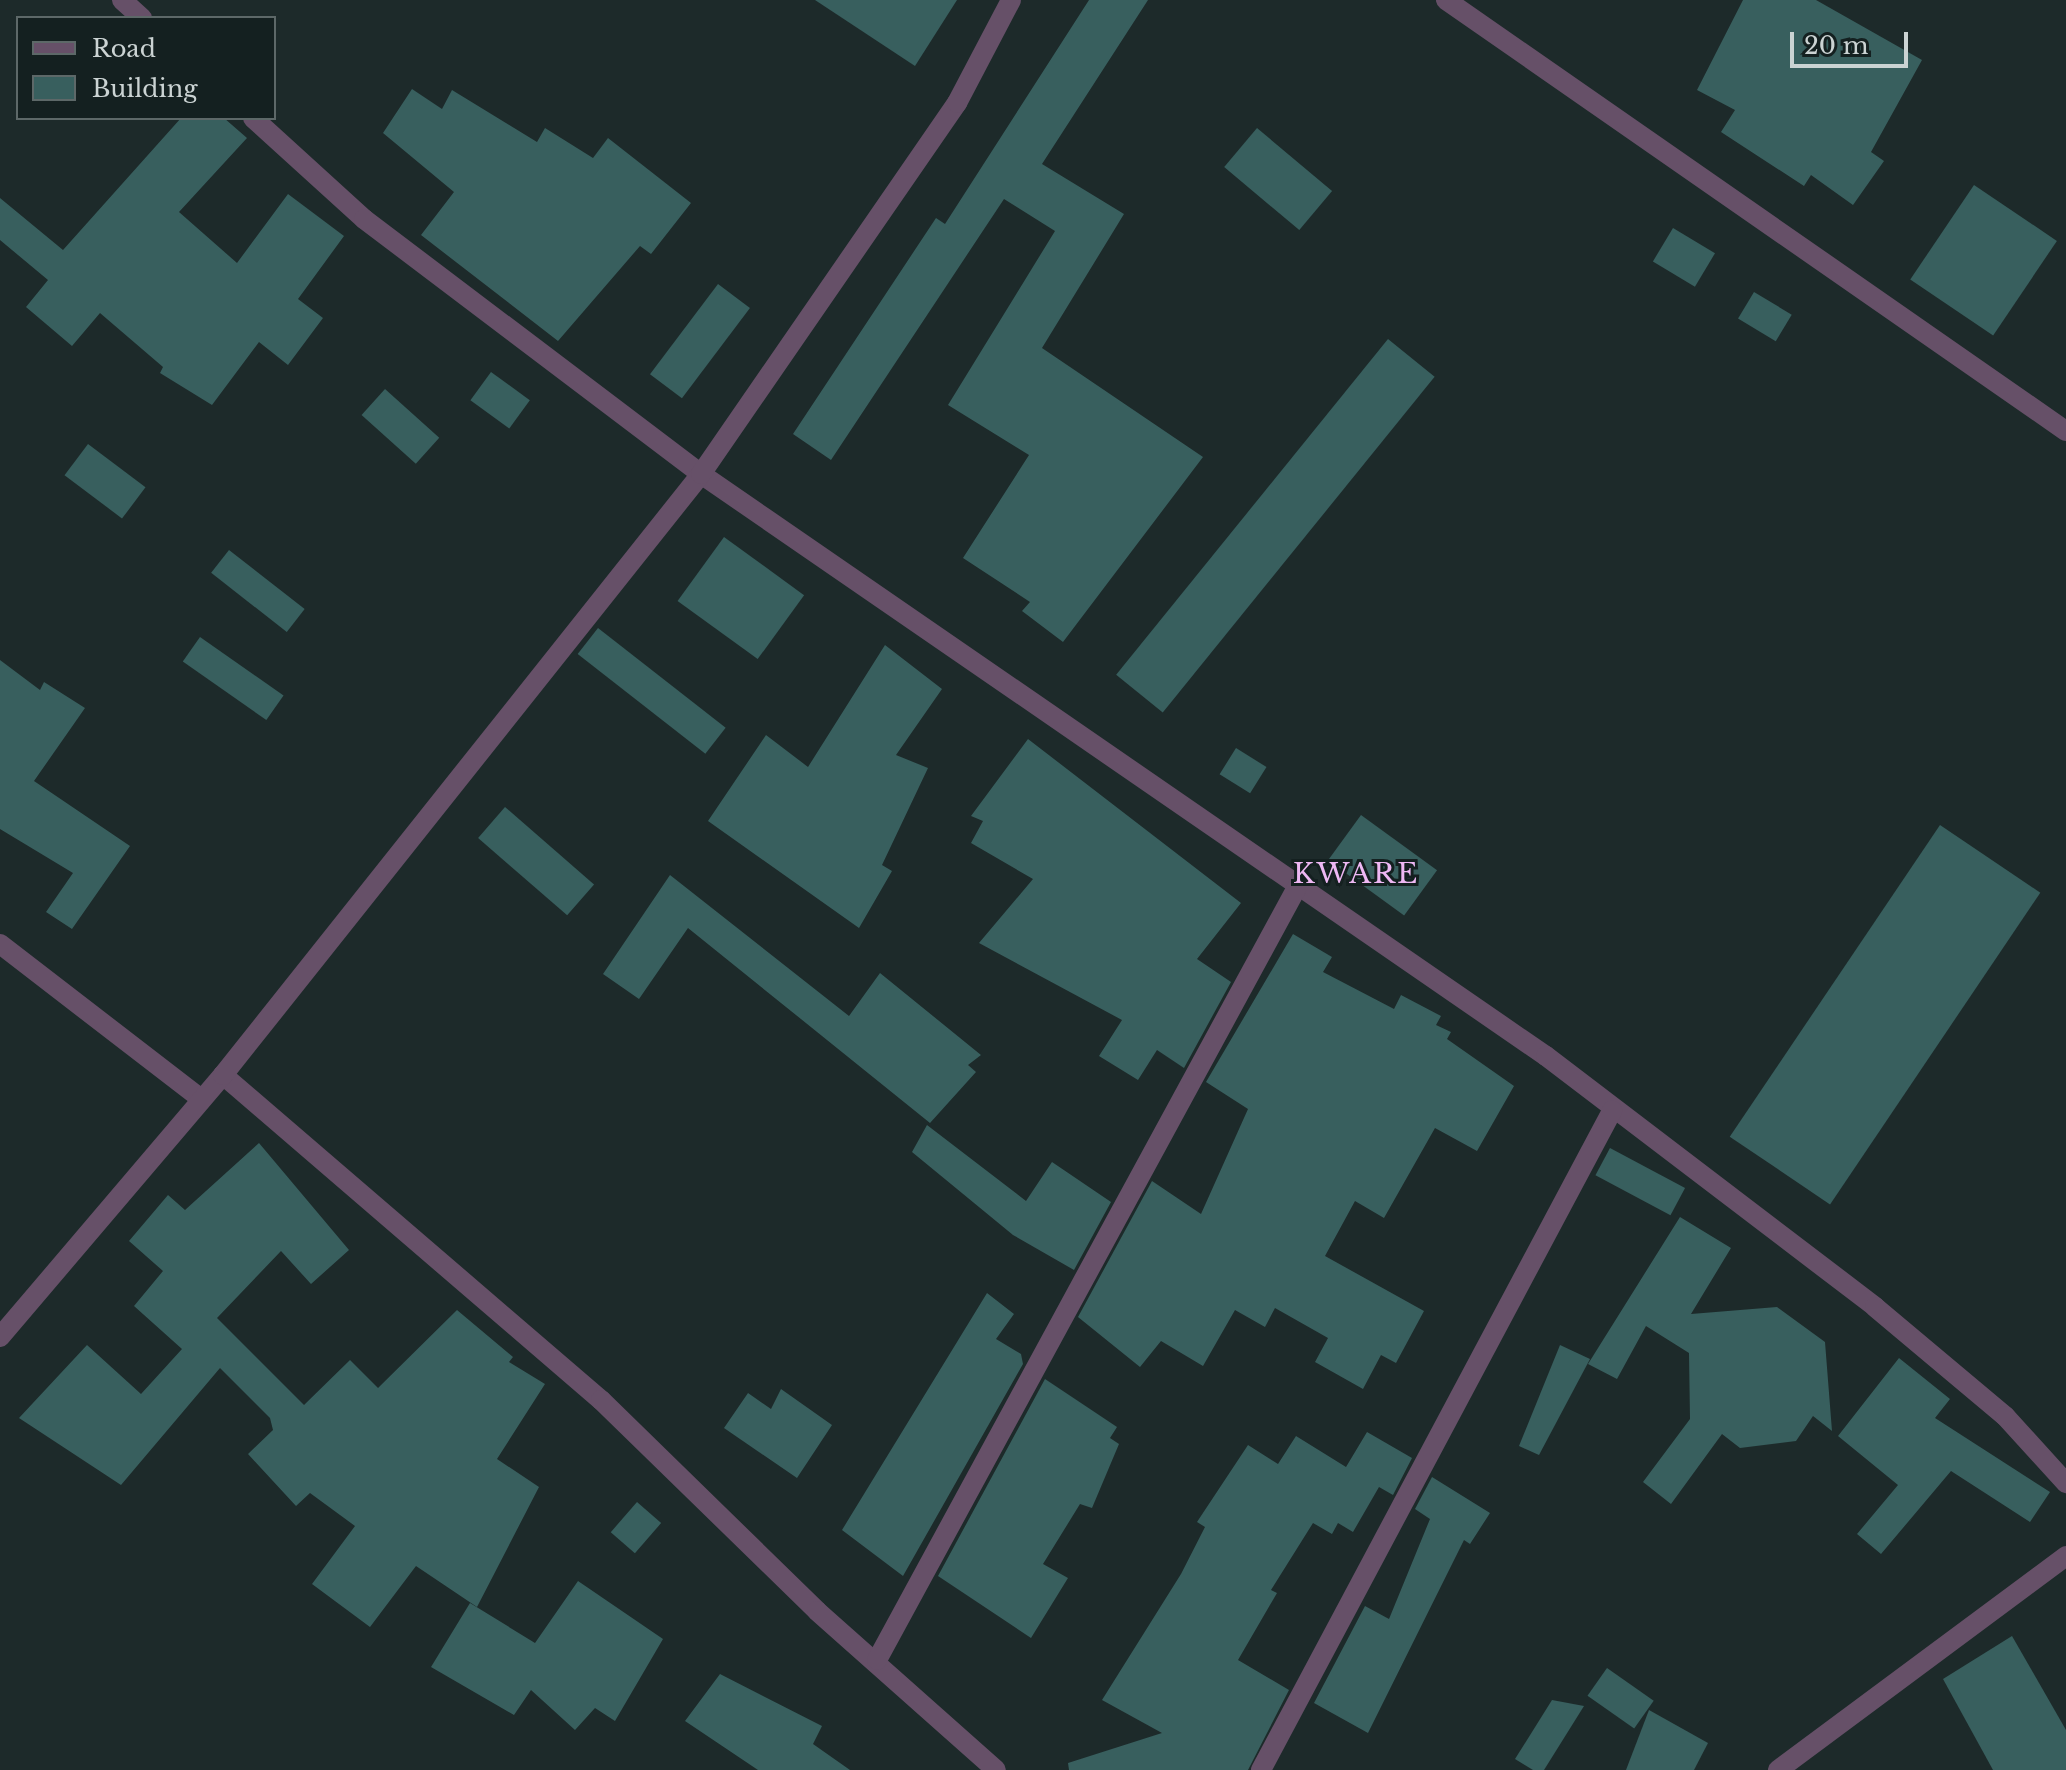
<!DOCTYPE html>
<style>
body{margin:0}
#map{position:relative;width:2066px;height:1770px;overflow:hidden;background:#1d2a2a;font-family:"Libre Baskerville",serif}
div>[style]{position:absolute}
.building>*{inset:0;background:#385f5e;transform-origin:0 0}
.minor>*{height:20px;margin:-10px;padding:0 10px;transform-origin:10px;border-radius:10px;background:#665068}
span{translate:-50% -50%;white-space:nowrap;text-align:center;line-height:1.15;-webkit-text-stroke:6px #142020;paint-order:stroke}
.quarter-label{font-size:28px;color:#eeb8f4;letter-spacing:2px}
.legend{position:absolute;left:16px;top:16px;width:260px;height:104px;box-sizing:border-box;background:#142020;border:2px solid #5d6868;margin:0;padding:10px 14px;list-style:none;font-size:24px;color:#cbd3d3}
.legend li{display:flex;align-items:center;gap:16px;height:40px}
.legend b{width:40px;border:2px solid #5d6868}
.scale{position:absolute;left:1790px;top:32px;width:118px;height:36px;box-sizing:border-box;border:4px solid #cbd3d3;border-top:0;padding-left:10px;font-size:24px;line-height:28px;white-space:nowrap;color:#cbd3d3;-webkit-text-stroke:6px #142020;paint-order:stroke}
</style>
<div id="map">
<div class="building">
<div style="clip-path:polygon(815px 0,957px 0,915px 66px)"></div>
<div style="clip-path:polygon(1089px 0,1148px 0,1042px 164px,1124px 214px,1042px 348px,1203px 457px,1063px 642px,1022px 611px,1030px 602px,963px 558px,1029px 455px,948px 405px,1055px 231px,1004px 199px,831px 460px,793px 434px,936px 218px,945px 224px)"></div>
<div style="clip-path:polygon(1743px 0,1816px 0,1922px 60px,1871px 152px,1884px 161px,1853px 205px,1811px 175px,1804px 186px,1721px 132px,1735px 110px,1697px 90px)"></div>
<div style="clip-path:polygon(412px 89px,442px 109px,452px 90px,537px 142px,545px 128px,593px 158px,608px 138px,691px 203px,651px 254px,640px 246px,558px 341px,421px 235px,454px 192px,383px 133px)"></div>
<div style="clip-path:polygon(181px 118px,224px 118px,247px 138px,179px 212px,237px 263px,288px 194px,344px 236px,298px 299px,323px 318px,288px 365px,259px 342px,212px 405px,160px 373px,163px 367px,100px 313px,72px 346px,26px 307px,48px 280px,0 240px,0 198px,63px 250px)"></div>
<div style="left:1257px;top:128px;width:98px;height:51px;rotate:40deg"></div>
<div style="left:1974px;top:185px;width:100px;height:114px;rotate:34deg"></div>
<div style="left:1673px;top:228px;width:49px;height:39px;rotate:31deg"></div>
<div style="left:718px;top:284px;width:40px;height:113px;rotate:37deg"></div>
<div style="left:1754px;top:292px;width:44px;height:31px;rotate:31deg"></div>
<div style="left:1388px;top:339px;width:60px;height:432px;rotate:39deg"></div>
<div style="left:491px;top:372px;width:48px;height:35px;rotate:36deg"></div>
<div style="left:385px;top:389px;width:73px;height:35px;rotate:42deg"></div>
<div style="left:88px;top:444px;width:72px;height:39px;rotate:37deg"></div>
<div style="left:724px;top:537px;width:99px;height:79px;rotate:36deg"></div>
<div style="left:229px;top:550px;width:96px;height:29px;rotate:38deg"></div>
<div style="left:598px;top:628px;width:162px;height:33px;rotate:38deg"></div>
<div style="left:200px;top:637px;width:102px;height:30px;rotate:35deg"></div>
<div style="clip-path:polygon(885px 645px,942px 689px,896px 755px,928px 768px,882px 865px,892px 871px,859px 928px,708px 821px,766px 735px,808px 767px)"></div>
<div style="clip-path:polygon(0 660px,40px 690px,44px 682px,85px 708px,34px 781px,130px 846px,72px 929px,46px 912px,73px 873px,0 829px)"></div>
<div style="clip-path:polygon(1028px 739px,1241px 903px,1197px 959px,1231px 982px,1184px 1068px,1157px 1050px,1138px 1080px,1099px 1056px,1122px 1020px,979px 943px,1033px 879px,971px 843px,983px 821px,971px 816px)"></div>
<div style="left:1236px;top:748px;width:36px;height:31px;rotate:32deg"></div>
<div style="left:505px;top:807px;width:118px;height:41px;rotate:41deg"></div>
<div style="left:1361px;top:815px;width:94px;height:56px;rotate:36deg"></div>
<div style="left:1940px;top:825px;width:121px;height:376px;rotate:34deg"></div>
<div style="clip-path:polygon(670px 875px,849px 1016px,880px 973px,981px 1055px,968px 1065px,976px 1072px,930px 1123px,688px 928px,639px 999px,603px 974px)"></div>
<div style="clip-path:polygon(1293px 934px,1332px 957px,1323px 972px,1394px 1009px,1401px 995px,1441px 1016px,1436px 1025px,1451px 1032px,1447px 1039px,1514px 1086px,1477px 1151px,1435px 1128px,1384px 1218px,1355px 1201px,1325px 1256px,1424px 1311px,1396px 1363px,1381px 1355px,1363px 1389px,1315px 1362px,1328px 1338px,1275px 1308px,1265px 1327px,1235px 1310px,1203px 1366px,1161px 1341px,1140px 1367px,1078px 1317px,1152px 1181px,1201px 1214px,1248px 1109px,1206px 1082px)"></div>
<div style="clip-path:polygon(927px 1125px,1026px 1201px,1052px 1162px,1111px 1202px,1074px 1270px,1013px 1235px,912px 1152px)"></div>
<div style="clip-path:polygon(259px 1143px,349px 1250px,311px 1284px,281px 1251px,217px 1318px,304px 1405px,350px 1360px,378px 1388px,457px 1310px,513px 1357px,509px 1362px,545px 1384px,497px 1459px,539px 1487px,477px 1607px,416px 1566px,370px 1627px,312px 1584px,355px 1526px,310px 1493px,296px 1506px,248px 1454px,273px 1430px,270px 1418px,220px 1368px,121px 1485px,19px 1418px,87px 1345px,141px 1394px,182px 1349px,134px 1306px,163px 1271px,129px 1241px,168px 1195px,185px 1210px)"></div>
<div style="left:1610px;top:1148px;width:85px;height:31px;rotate:28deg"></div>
<div style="clip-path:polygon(1680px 1217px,1731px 1248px,1691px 1314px,1777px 1307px,1825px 1342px,1832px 1431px,1813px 1416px,1796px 1441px,1740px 1448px,1722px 1434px,1671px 1504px,1643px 1482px,1690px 1419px,1689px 1353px,1646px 1326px,1617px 1379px,1588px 1364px)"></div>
<div style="clip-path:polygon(987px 1293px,1014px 1314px,996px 1339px,1021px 1354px,1023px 1364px,903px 1576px,842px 1530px)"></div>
<div style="clip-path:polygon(1560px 1345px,1590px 1359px,1539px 1455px,1519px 1446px)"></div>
<div style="clip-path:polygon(1899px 1358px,1950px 1399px,1935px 1418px,2050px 1492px,2030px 1522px,1951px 1471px,1881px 1554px,1857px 1534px,1898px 1485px,1838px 1436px)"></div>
<div style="clip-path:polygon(1045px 1379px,1117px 1427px,1110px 1438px,1119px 1444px,1092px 1508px,1080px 1504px,1043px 1564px,1068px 1578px,1031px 1638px,938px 1576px)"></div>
<div style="clip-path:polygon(781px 1389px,832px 1425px,797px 1478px,724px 1428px,748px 1393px,771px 1409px)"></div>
<div style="clip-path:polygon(1367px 1432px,1412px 1458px,1393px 1495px,1379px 1487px,1353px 1532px,1338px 1523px,1332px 1534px,1313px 1523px,1271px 1590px,1277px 1593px,1238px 1660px,1289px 1690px,1248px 1770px,1069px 1770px,1068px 1763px,1162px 1733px,1102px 1700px,1181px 1574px,1205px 1527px,1197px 1522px,1248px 1445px,1278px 1464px,1296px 1436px,1346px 1467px)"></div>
<div style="clip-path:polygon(1432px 1477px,1490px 1513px,1470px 1544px,1464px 1540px,1368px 1733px,1314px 1703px,1365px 1606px,1389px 1619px,1430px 1519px,1415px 1509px)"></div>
<div style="left:637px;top:1502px;width:32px;height:40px;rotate:41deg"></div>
<div style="clip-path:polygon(578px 1581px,663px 1639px,615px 1721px,595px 1708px,575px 1730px,531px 1690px,514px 1715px,431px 1667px,470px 1603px,535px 1643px)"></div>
<div style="clip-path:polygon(2012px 1636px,2066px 1730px,2066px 1770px,1993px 1770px,1943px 1679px)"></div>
<div style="left:1607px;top:1668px;width:57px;height:34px;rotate:35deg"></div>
<div style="clip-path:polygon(720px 1674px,822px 1726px,813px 1744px,850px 1770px,758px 1770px,685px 1721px)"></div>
<div style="clip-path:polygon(1552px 1700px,1584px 1706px,1544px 1770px,1533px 1770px,1515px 1759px)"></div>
<div style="clip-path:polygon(1649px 1710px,1708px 1743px,1694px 1770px,1626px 1770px)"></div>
</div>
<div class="minor">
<div style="left:122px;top:0;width:27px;rotate:42deg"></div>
<div style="left:1446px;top:0;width:755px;rotate:34.81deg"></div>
<div style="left:253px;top:118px;width:150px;rotate:42.3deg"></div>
<div style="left:364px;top:219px;width:423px;rotate:37.1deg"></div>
<div style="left:701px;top:474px;width:1026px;rotate:34.56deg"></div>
<div style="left:1546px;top:1056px;width:414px;rotate:37.3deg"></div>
<div style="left:1875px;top:1307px;width:170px;rotate:40deg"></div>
<div style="left:2005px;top:1416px;width:91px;rotate:47.7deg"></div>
<div style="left:0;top:944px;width:251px;rotate:37.6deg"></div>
<div style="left:223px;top:1075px;width:499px;rotate:40.7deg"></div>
<div style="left:601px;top:1400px;width:302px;rotate:44.3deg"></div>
<div style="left:817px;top:1611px;width:239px;rotate:41.6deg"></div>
<div style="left:0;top:1337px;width:344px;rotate:-49.6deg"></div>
<div style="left:223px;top:1075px;width:768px;rotate:-51.5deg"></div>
<div style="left:701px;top:474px;width:451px;rotate:-55.4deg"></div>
<div style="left:957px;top:103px;width:116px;rotate:-62.3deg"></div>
<div style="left:877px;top:1660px;width:888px;rotate:-61.47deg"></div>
<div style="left:1261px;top:1770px;width:747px;rotate:-61.96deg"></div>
<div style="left:1778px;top:1770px;width:359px;rotate:-36.6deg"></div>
</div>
<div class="quarter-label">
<span style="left:1356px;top:874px">KWARE</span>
</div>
<ul class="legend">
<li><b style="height:10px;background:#665068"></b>Road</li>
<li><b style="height:22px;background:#385f5e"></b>Building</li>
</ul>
<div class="scale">20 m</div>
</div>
